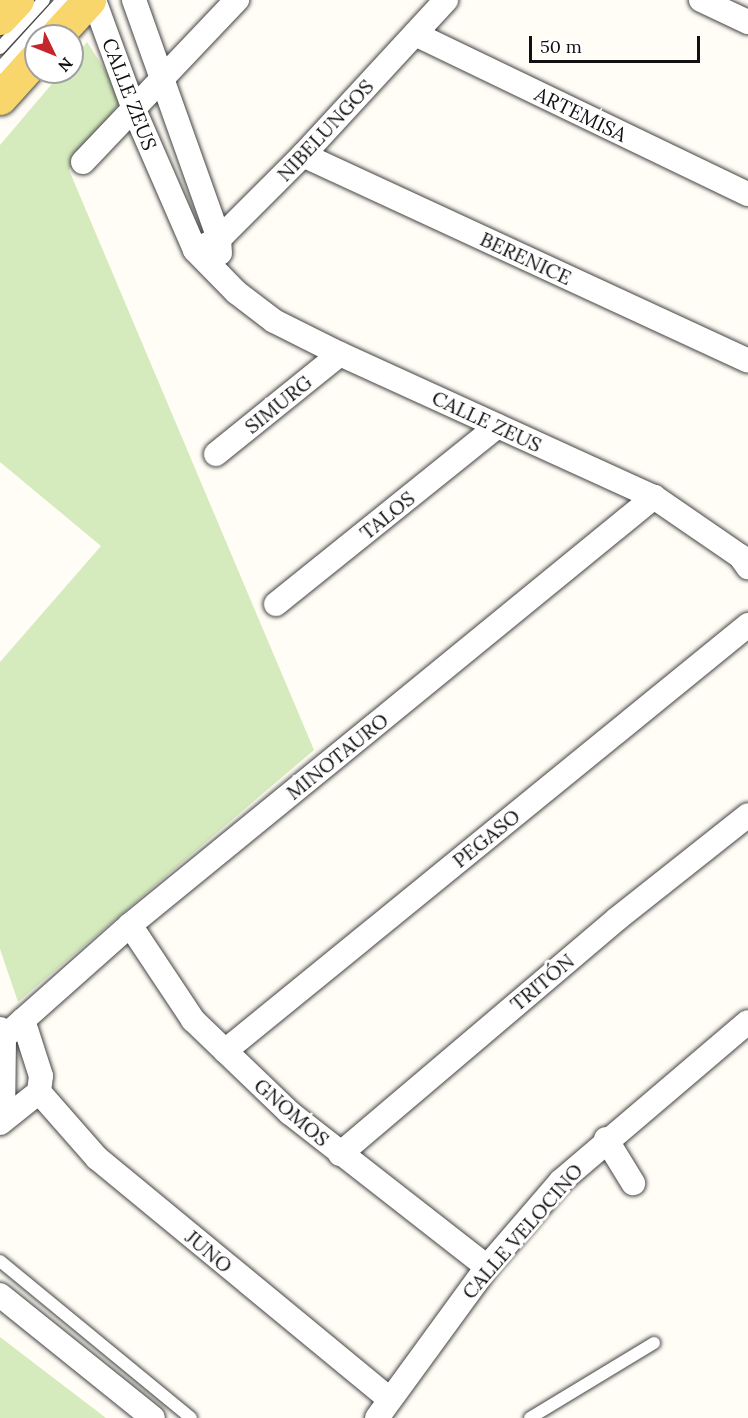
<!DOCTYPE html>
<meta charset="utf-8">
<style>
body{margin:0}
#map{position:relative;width:748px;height:1418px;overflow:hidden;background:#fffdf5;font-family:Lora,serif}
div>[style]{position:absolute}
.green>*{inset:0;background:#d5ebbd}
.roads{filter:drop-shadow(0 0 2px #444) drop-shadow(0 0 2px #444)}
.service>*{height:12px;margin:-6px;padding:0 6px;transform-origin:6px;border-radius:6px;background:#fff}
.minor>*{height:24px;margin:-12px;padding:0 12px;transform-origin:12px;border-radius:12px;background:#fff}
.primary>*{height:33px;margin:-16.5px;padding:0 16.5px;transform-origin:16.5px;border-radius:16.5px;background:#f9d66b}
span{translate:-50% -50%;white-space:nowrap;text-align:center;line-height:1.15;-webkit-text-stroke:6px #fff;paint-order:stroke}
.street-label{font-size:20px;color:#111}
.north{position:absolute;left:24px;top:24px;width:60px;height:60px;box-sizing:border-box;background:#fff;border:2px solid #a0a0a0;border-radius:50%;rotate:133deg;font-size:16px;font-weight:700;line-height:24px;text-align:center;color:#111}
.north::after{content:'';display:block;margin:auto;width:21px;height:27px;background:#c4262e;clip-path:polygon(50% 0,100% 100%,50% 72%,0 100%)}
.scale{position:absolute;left:529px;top:36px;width:171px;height:27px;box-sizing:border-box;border:3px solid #111;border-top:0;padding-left:8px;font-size:18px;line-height:21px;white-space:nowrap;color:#111;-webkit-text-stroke:4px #fff;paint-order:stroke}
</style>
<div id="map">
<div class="green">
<div style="clip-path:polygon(87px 42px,123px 98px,69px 170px,314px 750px,18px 1002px,0 949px,0 662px,101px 546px,0 462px,0 145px,62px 72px,72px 72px,72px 60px)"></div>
<div style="clip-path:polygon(0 1337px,106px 1418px,0 1418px)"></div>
</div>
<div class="roads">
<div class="service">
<div style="left:0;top:48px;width:65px;rotate:-47.5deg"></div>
<div style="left:0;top:68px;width:92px;rotate:-47.6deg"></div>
<div style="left:0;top:1261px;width:247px;rotate:39.4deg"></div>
<div style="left:530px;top:1418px;width:145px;rotate:-31.2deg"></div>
</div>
<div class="minor">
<div style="left:94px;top:0;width:119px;rotate:69.9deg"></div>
<div style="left:135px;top:112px;width:150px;rotate:66.5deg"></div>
<div style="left:195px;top:250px;width:59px;rotate:45.7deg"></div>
<div style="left:236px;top:292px;width:48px;rotate:37.3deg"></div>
<div style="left:274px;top:321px;width:74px;rotate:26.6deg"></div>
<div style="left:340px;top:354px;width:345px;rotate:24.5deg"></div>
<div style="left:654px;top:497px;width:104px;rotate:34.5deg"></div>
<div style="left:740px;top:556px;width:14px;rotate:54deg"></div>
<div style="left:134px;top:0;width:254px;rotate:70.4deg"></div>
<div style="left:219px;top:239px;width:14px;rotate:86deg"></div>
<div style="left:701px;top:0;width:52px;rotate:25.1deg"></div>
<div style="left:415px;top:34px;width:369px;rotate:25.7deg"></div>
<div style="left:303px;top:155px;width:490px;rotate:24.8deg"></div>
<div style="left:83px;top:162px;width:224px;rotate:-46.5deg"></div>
<div style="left:195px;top:250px;width:26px;rotate:-25deg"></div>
<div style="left:219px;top:239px;width:119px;rotate:-45deg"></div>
<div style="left:303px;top:155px;width:211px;rotate:-47.3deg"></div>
<div style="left:216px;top:454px;width:159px;rotate:-38.9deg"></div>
<div style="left:276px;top:604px;width:284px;rotate:-38.8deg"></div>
<div style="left:130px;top:925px;width:114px;rotate:56.4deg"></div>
<div style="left:193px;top:1020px;width:134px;rotate:43.8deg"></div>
<div style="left:290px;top:1113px;width:250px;rotate:38deg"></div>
<div style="left:0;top:1029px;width:9px;rotate:63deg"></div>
<div style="left:4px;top:1037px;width:83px;rotate:90.7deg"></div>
<div style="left:4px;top:1037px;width:169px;rotate:-41.6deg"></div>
<div style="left:130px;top:925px;width:677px;rotate:-39.24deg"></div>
<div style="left:225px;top:1051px;width:675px;rotate:-39.16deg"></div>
<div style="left:39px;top:1092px;width:88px;rotate:48.7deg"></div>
<div style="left:97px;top:1158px;width:379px;rotate:39.5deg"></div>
<div style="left:0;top:1123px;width:50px;rotate:-38.5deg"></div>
<div style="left:39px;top:1092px;width:16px;rotate:-83deg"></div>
<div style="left:41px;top:1076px;width:59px;rotate:-107.8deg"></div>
<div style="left:606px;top:1139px;width:52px;rotate:58.5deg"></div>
<div style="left:340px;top:1154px;width:363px;rotate:-40.3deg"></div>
<div style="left:617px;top:919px;width:167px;rotate:-38.4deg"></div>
<div style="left:0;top:1295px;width:196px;rotate:38.8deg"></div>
<div style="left:377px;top:1418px;width:187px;rotate:-53.9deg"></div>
<div style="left:487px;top:1267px;width:113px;rotate:-49.3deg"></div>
<div style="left:561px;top:1181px;width:245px;rotate:-40.4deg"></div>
</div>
<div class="primary">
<div style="left:0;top:18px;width:25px;rotate:-47deg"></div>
<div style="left:56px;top:36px;width:49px;rotate:-47.5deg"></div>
<div style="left:0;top:98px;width:54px;rotate:-48deg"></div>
</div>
</div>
<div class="street-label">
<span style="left:130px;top:94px;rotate:69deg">CALLE ZEUS</span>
<span style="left:581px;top:114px;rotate:26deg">ARTEMISA</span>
<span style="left:325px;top:130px;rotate:-47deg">NIBELUNGOS</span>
<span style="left:526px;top:258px;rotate:25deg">BERENICE</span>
<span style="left:278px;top:404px;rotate:-39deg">SIMURG</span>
<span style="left:487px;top:421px;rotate:25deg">CALLE ZEUS</span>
<span style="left:387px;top:515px;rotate:-39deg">TALOS</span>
<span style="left:337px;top:756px;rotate:-39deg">MINOTAURO</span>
<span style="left:486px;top:838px;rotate:-39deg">PEGASO</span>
<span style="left:542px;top:982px;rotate:-40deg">TRITÓN</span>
<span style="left:292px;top:1112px;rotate:41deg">GNOMOS</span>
<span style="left:522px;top:1231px;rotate:-49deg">CALLE VELOCINO</span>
<span style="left:209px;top:1251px;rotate:40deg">JUNO</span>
</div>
<div class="north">N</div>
<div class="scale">50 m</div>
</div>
